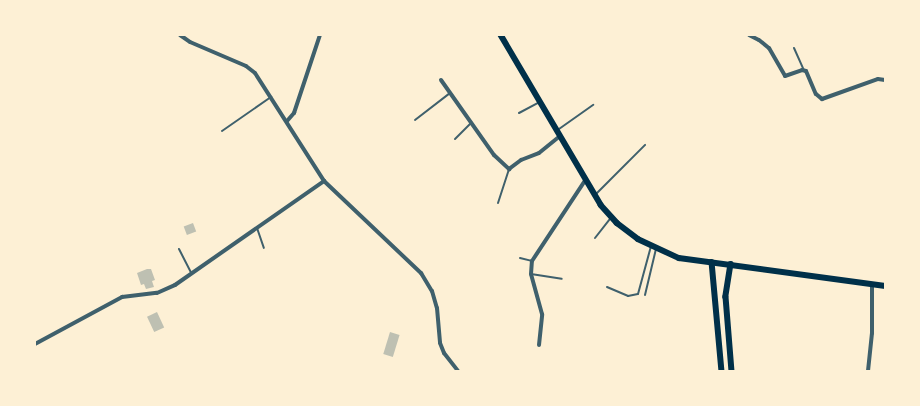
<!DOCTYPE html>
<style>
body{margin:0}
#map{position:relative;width:920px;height:406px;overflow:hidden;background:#fdf0d5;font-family:"Open Sans",sans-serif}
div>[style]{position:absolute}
.building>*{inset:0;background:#bec0b2;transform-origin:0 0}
.service>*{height:2px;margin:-1px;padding:0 1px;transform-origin:1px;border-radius:1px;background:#3f606c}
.minor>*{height:4px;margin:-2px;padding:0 2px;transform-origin:2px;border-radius:2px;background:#3f606c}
.trunk>*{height:5.5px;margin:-2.75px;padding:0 2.75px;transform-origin:2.75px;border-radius:2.75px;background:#003049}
span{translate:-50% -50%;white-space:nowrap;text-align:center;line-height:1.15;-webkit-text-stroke:4px #fdf0d5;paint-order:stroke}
.frame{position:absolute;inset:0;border:36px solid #fdf0d5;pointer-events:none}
</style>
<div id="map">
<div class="building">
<div style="left:193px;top:223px;width:9px;height:10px;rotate:69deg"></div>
<div style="clip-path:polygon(147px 269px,151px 269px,155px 280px,152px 281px,154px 287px,146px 289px,144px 284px,141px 285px,137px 273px)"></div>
<div style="left:157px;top:312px;width:17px;height:11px;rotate:65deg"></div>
<div style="left:390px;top:332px;width:10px;height:23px;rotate:17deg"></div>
</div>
<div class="service">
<div style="left:794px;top:48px;width:24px;rotate:66deg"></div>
<div style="left:519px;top:113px;width:21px;rotate:-28deg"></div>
<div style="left:415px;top:120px;width:44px;rotate:-37.6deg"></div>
<div style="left:559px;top:129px;width:42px;rotate:-35.2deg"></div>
<div style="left:222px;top:131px;width:60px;rotate:-34.8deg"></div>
<div style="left:455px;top:139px;width:23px;rotate:-45deg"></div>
<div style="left:597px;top:193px;width:68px;rotate:-45deg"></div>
<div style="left:498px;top:203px;width:36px;rotate:-72deg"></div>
<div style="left:257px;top:228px;width:21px;rotate:71deg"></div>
<div style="left:595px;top:238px;width:24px;rotate:-52deg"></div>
<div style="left:179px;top:249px;width:27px;rotate:63deg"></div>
<div style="left:520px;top:258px;width:12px;rotate:14deg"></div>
<div style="left:531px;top:274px;width:31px;rotate:9deg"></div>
<div style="left:607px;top:287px;width:23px;rotate:23deg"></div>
<div style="left:628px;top:296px;width:10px;rotate:-11deg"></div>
<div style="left:638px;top:294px;width:50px;rotate:-74.8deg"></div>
<div style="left:645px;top:295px;width:47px;rotate:-76.6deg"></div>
</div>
<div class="minor">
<div style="left:180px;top:35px;width:12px;rotate:35deg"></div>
<div style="left:190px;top:42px;width:61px;rotate:23.2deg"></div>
<div style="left:246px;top:66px;width:11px;rotate:38deg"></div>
<div style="left:255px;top:73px;width:128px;rotate:57.4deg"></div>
<div style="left:324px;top:181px;width:134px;rotate:43.5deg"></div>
<div style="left:421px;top:273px;width:21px;rotate:59deg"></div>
<div style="left:432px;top:291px;width:18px;rotate:74deg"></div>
<div style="left:437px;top:308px;width:35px;rotate:85deg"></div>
<div style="left:440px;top:343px;width:11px;rotate:68deg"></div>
<div style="left:444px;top:353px;width:23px;rotate:52deg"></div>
<div style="left:749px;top:35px;width:11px;rotate:27deg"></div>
<div style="left:759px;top:40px;width:13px;rotate:39deg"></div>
<div style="left:769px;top:48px;width:32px;rotate:60deg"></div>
<div style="left:785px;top:76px;width:18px;rotate:-19deg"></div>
<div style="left:802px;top:70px;width:4px;rotate:14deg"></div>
<div style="left:806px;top:71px;width:25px;rotate:67deg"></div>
<div style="left:816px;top:94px;width:8px;rotate:40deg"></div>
<div style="left:822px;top:99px;width:59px;rotate:-19.7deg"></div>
<div style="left:878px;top:79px;width:7px;rotate:8deg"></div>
<div style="left:441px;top:80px;width:92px;rotate:54.8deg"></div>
<div style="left:494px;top:155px;width:21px;rotate:43deg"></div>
<div style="left:509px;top:169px;width:15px;rotate:-37deg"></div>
<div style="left:521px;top:160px;width:19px;rotate:-21deg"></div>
<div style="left:539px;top:153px;width:27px;rotate:-39deg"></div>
<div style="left:287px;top:121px;width:11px;rotate:-49deg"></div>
<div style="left:294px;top:113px;width:82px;rotate:-71.6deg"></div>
<div style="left:35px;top:344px;width:99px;rotate:-28.4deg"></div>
<div style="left:122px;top:297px;width:35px;rotate:-7deg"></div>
<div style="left:157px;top:293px;width:20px;rotate:-24deg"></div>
<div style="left:175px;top:285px;width:182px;rotate:-34.9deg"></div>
<div style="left:539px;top:345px;width:31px;rotate:-84deg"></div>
<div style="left:542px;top:314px;width:41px;rotate:-105.4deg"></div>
<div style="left:531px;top:274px;width:13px;rotate:-86deg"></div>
<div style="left:532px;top:261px;width:98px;rotate:-56.6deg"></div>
<div style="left:868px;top:371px;width:38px;rotate:-84deg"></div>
<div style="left:872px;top:333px;width:48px;rotate:-90deg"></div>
</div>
<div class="trunk">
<div style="left:501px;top:35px;width:197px;rotate:59.5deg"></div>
<div style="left:601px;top:205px;width:24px;rotate:48deg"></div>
<div style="left:617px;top:223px;width:26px;rotate:37deg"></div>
<div style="left:638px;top:239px;width:45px;rotate:24.9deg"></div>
<div style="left:679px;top:258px;width:208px;rotate:7.7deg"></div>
<div style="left:712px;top:262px;width:109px;rotate:84.8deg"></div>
<div style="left:731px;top:264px;width:33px;rotate:99deg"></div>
<div style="left:726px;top:297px;width:74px;rotate:85.4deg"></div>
</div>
<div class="frame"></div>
</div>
